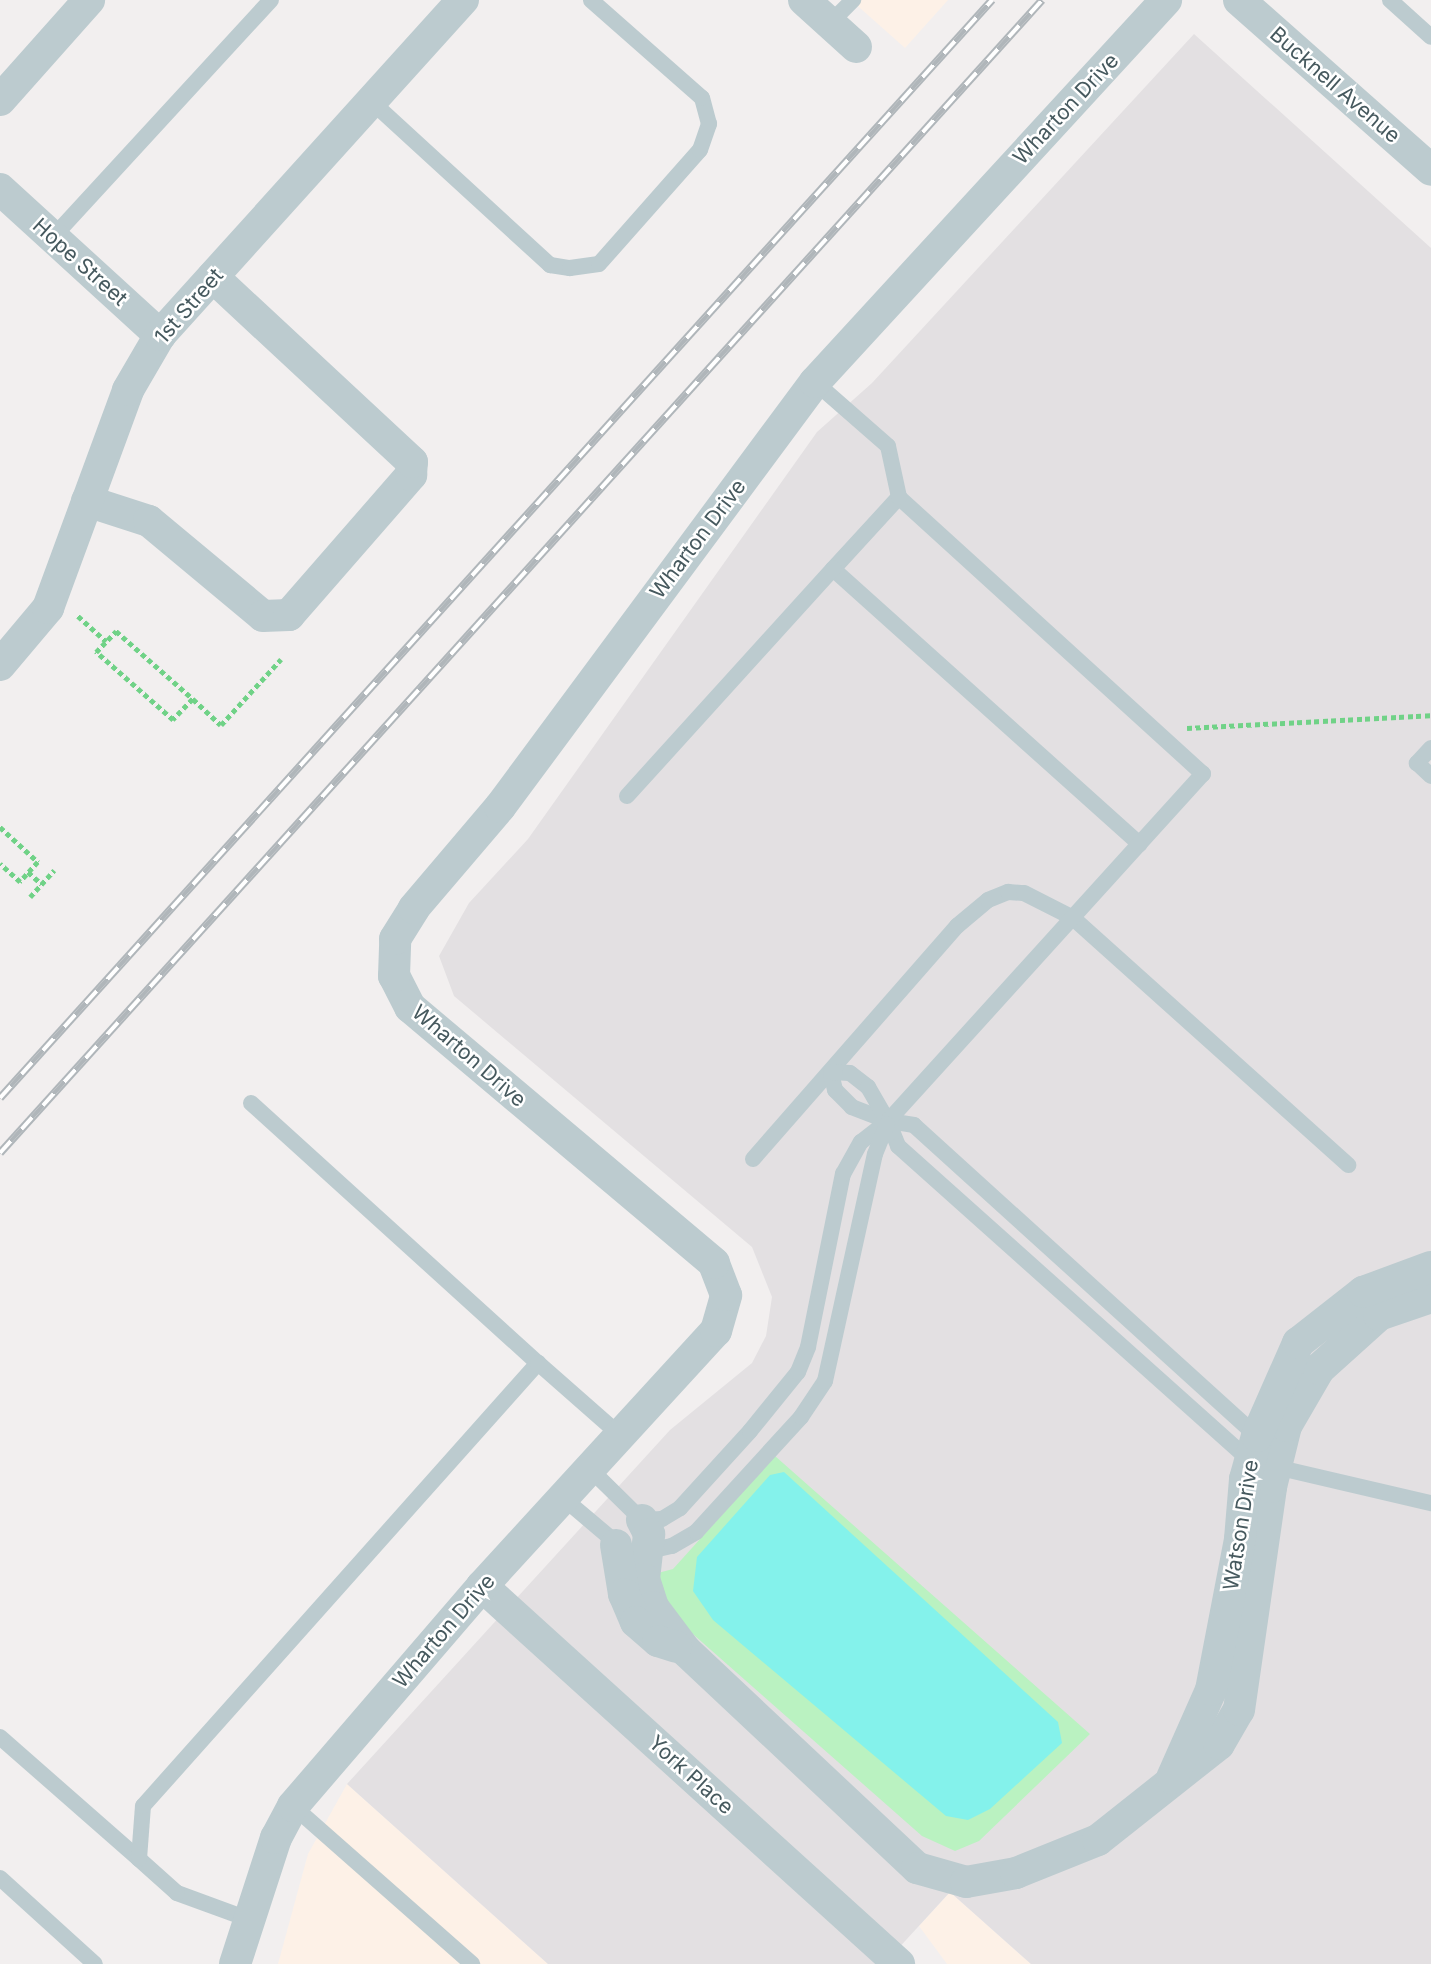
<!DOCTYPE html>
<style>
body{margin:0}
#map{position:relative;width:1431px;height:1964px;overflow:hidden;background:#f2efef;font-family:Inter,sans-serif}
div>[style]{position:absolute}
.commercial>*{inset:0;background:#fdf1e7}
.education>*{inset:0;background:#e3e0e2}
.green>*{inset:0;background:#baf2c1}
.water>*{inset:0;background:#84f2eb}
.path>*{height:4.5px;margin-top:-2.25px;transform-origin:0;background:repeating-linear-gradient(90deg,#70d287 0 5px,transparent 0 8.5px)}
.lane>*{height:16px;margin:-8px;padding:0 8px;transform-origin:8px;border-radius:8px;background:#bccbcf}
.street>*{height:32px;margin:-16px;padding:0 16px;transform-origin:16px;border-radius:16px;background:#bccbcf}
.rail>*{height:8px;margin-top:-4px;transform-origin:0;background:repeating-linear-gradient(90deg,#fff 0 16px,#b0b6ba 0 32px);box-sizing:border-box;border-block:2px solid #b0b6ba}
span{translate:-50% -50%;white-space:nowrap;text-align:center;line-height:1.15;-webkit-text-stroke:5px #fff;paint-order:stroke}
.street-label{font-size:21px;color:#46595e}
</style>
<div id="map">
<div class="commercial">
<div style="clip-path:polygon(851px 0,948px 0,905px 48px)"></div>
<div style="clip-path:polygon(347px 1784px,548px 1964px,278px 1964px,308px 1854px)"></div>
<div style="clip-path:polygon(950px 1892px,1031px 1964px,947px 1964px,919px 1926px)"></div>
</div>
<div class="education">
<div style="clip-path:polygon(1194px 34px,1431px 248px,1431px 1964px,1031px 1964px,950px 1892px,884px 1964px,548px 1964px,347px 1784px,670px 1430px,752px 1363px,766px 1336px,772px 1297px,752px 1247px,454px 996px,439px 956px,469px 903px,528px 839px,817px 432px,872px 383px)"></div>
</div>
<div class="green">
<div style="clip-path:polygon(775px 1456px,1090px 1734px,979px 1841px,955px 1851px,922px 1836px,669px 1613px,654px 1574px,673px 1569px)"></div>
</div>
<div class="water">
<div style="clip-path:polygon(784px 1472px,1058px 1722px,1062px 1743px,990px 1809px,968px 1820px,946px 1816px,713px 1620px,693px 1591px,697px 1557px,770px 1475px)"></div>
</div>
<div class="path">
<div style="left:78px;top:616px;width:38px;rotate:42deg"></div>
<div style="left:116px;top:631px;width:103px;rotate:41.4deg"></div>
<div style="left:193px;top:699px;width:29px;rotate:134deg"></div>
<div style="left:173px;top:720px;width:103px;rotate:-138.6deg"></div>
<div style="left:96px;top:652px;width:29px;rotate:-46deg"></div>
<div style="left:193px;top:699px;width:38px;rotate:43deg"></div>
<div style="left:221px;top:725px;width:89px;rotate:-47.7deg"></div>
<div style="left:1187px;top:728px;width:244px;rotate:-3deg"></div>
<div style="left:0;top:827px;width:52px;rotate:42.6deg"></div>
<div style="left:38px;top:862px;width:27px;rotate:132deg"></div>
<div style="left:20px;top:882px;width:27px;rotate:-138deg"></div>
<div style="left:28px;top:872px;width:18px;rotate:41deg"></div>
<div style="left:30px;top:897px;width:36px;rotate:-48deg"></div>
</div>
<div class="lane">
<div style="left:1390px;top:0;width:55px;rotate:42.1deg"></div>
<div style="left:830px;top:23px;width:33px;rotate:-45deg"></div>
<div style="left:371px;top:101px;width:243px;rotate:42.5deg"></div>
<div style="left:550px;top:265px;width:20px;rotate:9deg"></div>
<div style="left:570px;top:268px;width:29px;rotate:-8deg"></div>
<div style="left:599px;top:264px;width:152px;rotate:-48.5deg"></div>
<div style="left:700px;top:150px;width:28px;rotate:-71deg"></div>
<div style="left:709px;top:124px;width:27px;rotate:-105deg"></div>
<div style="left:702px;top:98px;width:148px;rotate:-138.6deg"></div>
<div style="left:53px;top:237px;width:322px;rotate:-47.4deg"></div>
<div style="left:899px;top:497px;width:98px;rotate:132.5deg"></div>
<div style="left:833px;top:569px;width:412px;rotate:41.9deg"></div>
<div style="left:1431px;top:748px;width:21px;rotate:133deg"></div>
<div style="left:1417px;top:763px;width:19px;rotate:43deg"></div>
<div style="left:627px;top:796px;width:307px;rotate:-47.8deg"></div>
<div style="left:251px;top:1103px;width:387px;rotate:42.2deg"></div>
<div style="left:753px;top:1159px;width:310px;rotate:-48.8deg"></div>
<div style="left:957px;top:926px;width:40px;rotate:-40deg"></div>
<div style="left:988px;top:900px;width:22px;rotate:-22deg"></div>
<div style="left:1008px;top:892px;width:16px;rotate:4deg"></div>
<div style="left:1024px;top:893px;width:55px;rotate:27deg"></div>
<div style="left:1073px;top:918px;width:370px;rotate:41.9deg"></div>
<div style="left:1259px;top:1438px;width:466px;rotate:-137.8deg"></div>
<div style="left:914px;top:1125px;width:26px;rotate:-171deg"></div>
<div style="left:888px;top:1121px;width:39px;rotate:-159deg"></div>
<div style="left:852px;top:1107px;width:24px;rotate:-135deg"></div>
<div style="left:835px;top:1090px;width:18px;rotate:-103deg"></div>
<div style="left:831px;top:1072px;width:19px;rotate:3deg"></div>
<div style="left:850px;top:1073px;width:23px;rotate:38deg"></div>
<div style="left:868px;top:1087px;width:39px;rotate:60deg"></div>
<div style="left:888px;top:1121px;width:27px;rotate:68deg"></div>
<div style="left:898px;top:1146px;width:472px;rotate:41.8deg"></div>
<div style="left:1250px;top:1461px;width:186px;rotate:13.1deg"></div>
<div style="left:589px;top:1468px;width:74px;rotate:44.5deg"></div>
<div style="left:642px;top:1520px;width:20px;rotate:-3deg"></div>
<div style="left:662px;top:1519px;width:21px;rotate:-31deg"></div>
<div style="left:680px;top:1508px;width:104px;rotate:-47.7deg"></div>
<div style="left:750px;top:1431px;width:76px;rotate:-50.9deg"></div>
<div style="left:798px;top:1372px;width:27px;rotate:-68deg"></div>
<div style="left:808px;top:1347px;width:177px;rotate:-78.6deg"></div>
<div style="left:843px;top:1174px;width:37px;rotate:-61deg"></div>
<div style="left:861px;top:1142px;width:34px;rotate:-38deg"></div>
<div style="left:888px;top:1121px;width:469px;rotate:-47.8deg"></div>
<div style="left:1203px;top:774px;width:411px;rotate:-137.7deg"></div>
<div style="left:899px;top:497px;width:52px;rotate:-102.2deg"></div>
<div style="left:888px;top:446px;width:97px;rotate:-138.8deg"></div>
<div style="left:562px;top:1497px;width:76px;rotate:40.2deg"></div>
<div style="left:645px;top:1552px;width:28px;rotate:-13deg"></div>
<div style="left:672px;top:1546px;width:28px;rotate:-30deg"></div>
<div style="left:696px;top:1532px;width:156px;rotate:-47.6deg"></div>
<div style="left:801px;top:1417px;width:43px;rotate:-56.3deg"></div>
<div style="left:825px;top:1381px;width:232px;rotate:-77.6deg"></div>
<div style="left:875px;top:1154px;width:32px;rotate:-68deg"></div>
<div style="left:0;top:1737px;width:185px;rotate:41.3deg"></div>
<div style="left:293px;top:1806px;width:239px;rotate:41.4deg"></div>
<div style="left:0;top:1878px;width:128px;rotate:42.2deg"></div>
<div style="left:248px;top:1919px;width:76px;rotate:-159.9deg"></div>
<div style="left:177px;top:1893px;width:51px;rotate:-138.2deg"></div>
<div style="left:139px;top:1859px;width:53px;rotate:-85.7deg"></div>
<div style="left:143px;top:1806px;width:594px;rotate:-48.28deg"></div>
<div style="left:538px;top:1363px;width:109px;rotate:41.3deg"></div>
</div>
<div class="street">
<div style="left:804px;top:0;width:70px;rotate:42.1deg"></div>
<div style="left:1239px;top:0;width:256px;rotate:41.5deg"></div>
<div style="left:0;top:100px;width:134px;rotate:-48.3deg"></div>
<div style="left:0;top:189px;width:217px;rotate:42.4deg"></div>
<div style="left:87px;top:501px;width:65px;rotate:17.9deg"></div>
<div style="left:149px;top:521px;width:148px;rotate:39.8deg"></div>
<div style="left:263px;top:616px;width:26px;rotate:-2deg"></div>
<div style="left:289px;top:615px;width:186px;rotate:-48.9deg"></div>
<div style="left:411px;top:475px;width:13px;rotate:-86deg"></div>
<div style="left:412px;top:462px;width:272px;rotate:-137.1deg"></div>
<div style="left:0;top:665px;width:75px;rotate:-49.9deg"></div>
<div style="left:48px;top:608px;width:232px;rotate:-69.8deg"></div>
<div style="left:128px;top:390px;width:64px;rotate:-59.8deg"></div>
<div style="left:160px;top:335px;width:452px;rotate:-47.9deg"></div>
<div style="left:642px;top:1520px;width:16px;rotate:63deg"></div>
<div style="left:649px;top:1534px;width:45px;rotate:96.3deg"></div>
<div style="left:644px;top:1579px;width:29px;rotate:72deg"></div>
<div style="left:653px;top:1607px;width:55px;rotate:53.1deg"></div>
<div style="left:686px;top:1651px;width:317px;rotate:43.2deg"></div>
<div style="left:917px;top:1868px;width:51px;rotate:15.9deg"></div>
<div style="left:966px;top:1882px;width:51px;rotate:-10.2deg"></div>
<div style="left:1016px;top:1873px;width:88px;rotate:-21.9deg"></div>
<div style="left:1098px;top:1840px;width:154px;rotate:-38.4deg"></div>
<div style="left:1219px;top:1744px;width:39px;rotate:-60deg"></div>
<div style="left:1239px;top:1710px;width:225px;rotate:-81.8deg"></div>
<div style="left:1271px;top:1487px;width:63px;rotate:-76.2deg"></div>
<div style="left:1286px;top:1426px;width:66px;rotate:-59.9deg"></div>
<div style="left:1319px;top:1369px;width:81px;rotate:-42deg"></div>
<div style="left:1379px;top:1315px;width:55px;rotate:-19.1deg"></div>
<div style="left:616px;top:1545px;width:50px;rotate:80.7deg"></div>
<div style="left:624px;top:1594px;width:30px;rotate:67deg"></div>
<div style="left:636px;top:1622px;width:29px;rotate:41deg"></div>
<div style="left:658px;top:1641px;width:19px;rotate:18deg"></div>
<div style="left:482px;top:1586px;width:563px;rotate:42.19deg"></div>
<div style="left:1172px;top:1778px;width:96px;rotate:-66.1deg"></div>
<div style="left:1211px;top:1690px;width:154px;rotate:-79.1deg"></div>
<div style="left:1240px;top:1539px;width:60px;rotate:-85.2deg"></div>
<div style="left:1245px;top:1479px;width:45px;rotate:-74.4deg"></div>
<div style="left:1257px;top:1436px;width:102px;rotate:-66.2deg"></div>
<div style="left:1298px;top:1343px;width:83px;rotate:-38.1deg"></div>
<div style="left:1363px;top:1292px;width:72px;rotate:-20.2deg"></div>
<div style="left:235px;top:1964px;width:133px;rotate:-72deg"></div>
<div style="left:276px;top:1838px;width:36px;rotate:-62deg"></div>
<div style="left:293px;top:1806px;width:290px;rotate:-49.3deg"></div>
<div style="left:482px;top:1586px;width:346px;rotate:-47.5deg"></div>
<div style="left:716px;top:1331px;width:37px;rotate:-74deg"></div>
<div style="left:726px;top:1295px;width:34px;rotate:-111deg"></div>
<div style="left:714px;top:1263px;width:397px;rotate:-139.9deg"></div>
<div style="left:410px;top:1007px;width:35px;rotate:-117deg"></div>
<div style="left:394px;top:976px;width:37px;rotate:-88deg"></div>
<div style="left:395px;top:939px;width:36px;rotate:-58deg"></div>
<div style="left:414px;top:908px;width:133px;rotate:-49.6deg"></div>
<div style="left:500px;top:807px;width:529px;rotate:-53.46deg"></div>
<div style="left:815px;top:382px;width:519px;rotate:-47.42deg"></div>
</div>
<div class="rail">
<div style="left:0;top:1098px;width:1480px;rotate:-47.9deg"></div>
<div style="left:0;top:1153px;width:1554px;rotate:-47.89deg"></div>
</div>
<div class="street-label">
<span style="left:1335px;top:85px;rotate:41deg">Bucknell Avenue</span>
<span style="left:1066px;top:109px;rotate:-47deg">Wharton Drive</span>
<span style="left:80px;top:262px;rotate:42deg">Hope Street</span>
<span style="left:189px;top:306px;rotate:-49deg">1st Street</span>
<span style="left:698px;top:539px;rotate:-53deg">Wharton Drive</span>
<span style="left:469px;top:1056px;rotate:41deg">Wharton Drive</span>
<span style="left:1241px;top:1525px;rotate:-81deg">Watson Drive</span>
<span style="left:444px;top:1631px;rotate:-49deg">Wharton Drive</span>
<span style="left:691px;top:1775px;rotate:42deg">York Place</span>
</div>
</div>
